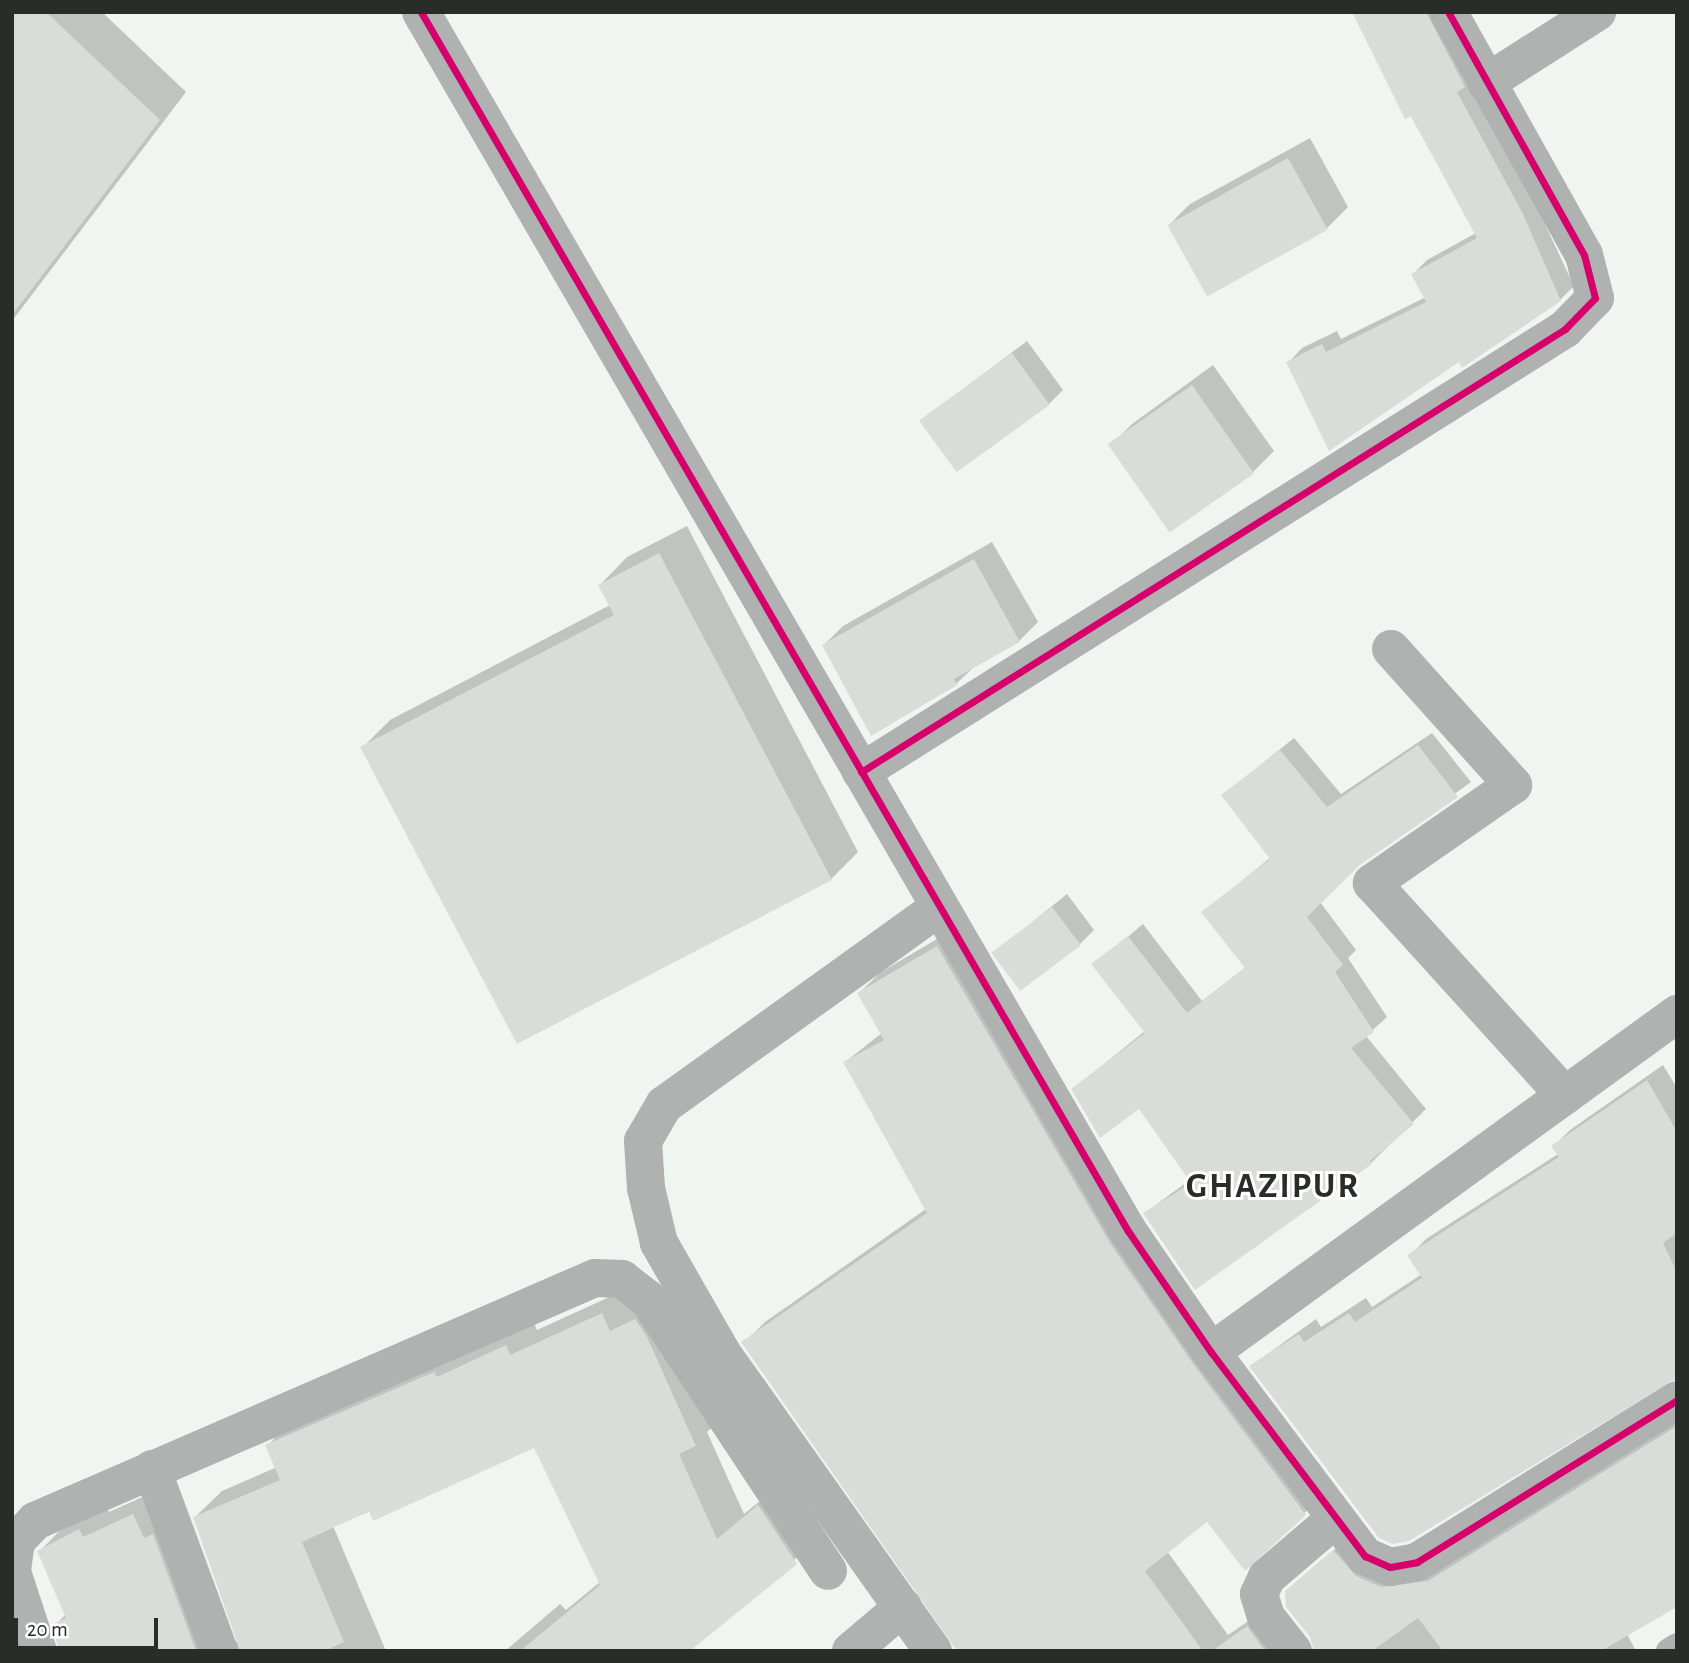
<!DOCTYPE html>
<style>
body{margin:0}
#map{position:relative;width:1689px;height:1663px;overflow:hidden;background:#f0f5f2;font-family:"Alegreya Sans",sans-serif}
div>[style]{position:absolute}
.shadow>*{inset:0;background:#0003}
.building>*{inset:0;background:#d9ddda;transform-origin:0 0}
.service>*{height:26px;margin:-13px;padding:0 13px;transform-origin:13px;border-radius:13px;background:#afb2b1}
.minor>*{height:38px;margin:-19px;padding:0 19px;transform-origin:19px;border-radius:19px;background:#afb2b1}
.cycleway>*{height:7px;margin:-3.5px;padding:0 3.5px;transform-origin:3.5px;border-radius:3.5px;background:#d6006c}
span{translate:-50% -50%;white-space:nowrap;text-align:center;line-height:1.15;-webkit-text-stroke:6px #fff;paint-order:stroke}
.district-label{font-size:35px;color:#292d2a;font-weight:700;letter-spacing:2px}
.frame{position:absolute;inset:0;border:14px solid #292d2a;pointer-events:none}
.scale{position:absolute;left:14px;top:1618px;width:144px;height:32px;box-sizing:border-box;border:4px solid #292d2a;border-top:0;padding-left:9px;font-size:21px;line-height:24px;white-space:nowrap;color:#292d2a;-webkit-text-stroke:5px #fff;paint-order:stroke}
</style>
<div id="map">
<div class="shadow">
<div style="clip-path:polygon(12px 12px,102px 12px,186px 92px,12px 321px)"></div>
<div style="clip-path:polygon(1353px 12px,1445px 12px,1574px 286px,1560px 300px,1459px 359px,1288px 363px,1302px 348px,1337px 331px,1341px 339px,1426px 297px,1413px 274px,1427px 260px,1476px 233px)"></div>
<div style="clip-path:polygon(1310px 138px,1348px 207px,1327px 228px,1169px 225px,1190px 204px)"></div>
<div style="clip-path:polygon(1027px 341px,1063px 390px,1049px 404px,921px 421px)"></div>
<div style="clip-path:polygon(1213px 365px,1274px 451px,1253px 472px,1111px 445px,1132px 424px)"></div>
<div style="clip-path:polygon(687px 526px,858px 852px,831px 879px,363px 747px,390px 720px,610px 605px,600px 585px,627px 557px)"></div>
<div style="clip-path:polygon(992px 542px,1038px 622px,1019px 641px,976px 665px,956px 684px,824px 645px,843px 626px)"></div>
<div style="clip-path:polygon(1432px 733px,1471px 782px,1358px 864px,1320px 902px,1356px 950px,1348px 958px,1387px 1017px,1366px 1036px,1426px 1109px,1371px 1163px,1195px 1287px,1145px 1213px,1191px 1179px,1139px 1106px,1073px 1089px,1145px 1031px,1094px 965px,1143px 924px,1202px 1001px,1246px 967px,1204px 912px,1271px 857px,1223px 795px,1294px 738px,1341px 794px)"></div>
<div style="clip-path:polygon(1067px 894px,1094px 930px,1080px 944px,994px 953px)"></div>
<div style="clip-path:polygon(959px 926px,1131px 1222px,1326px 1492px,1246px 1569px,1207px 1519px,1167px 1551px,1228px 1635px,1269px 1607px,1311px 1650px,960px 1651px,744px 1343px,765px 1322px,926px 1209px,845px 1062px,882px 1033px,859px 993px,881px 972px)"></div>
<div style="clip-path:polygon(1663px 1065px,1677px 1088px,1677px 1379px,1251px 1366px,1316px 1319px,1321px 1327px,1366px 1298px,1372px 1307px,1422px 1274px,1410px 1256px,1426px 1239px,1558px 1154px,1554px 1146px,1570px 1130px)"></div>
<div style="clip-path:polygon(629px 1288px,722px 1418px,707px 1432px,744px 1514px,786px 1480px,822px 1536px,687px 1651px,505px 1651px,560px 1604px,566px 1610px,600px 1582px,535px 1446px,333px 1526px,386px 1651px,68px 1651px,56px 1624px,66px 1614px,39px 1552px,71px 1519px,106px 1504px,109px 1512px,160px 1489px,225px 1633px,243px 1647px,195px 1517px,222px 1491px,277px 1467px,267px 1446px,293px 1419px,533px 1320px,537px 1330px)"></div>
<div style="clip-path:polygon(1677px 1421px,1677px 1605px,1627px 1634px,1636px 1651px,1315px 1651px,1312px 1637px,1285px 1596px,1350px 1535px,1398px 1571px)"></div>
</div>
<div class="building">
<div style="clip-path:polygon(12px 12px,46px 12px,160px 120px,12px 315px)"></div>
<div style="clip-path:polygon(1352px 12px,1426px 12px,1465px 87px,1457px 92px,1522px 212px,1561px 301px,1462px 368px,1459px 362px,1329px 451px,1286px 362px,1322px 344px,1326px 352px,1426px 302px,1411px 274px,1477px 238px,1411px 116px,1405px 119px)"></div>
<div style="left:1288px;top:158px;width:82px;height:138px;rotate:61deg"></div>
<div style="left:1012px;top:353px;width:64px;height:115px;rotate:54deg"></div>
<div style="left:1192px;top:385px;width:108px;height:103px;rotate:55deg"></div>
<div style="clip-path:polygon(659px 553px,832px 880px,517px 1044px,360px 747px,614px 615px,598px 585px)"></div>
<div style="clip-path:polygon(974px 559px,1020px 642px,954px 679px,957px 685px,871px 736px,822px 645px)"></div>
<div style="clip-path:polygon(1418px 745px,1458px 797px,1360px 865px,1307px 917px,1343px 965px,1335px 972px,1374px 1032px,1351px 1048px,1414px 1124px,1370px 1161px,1372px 1164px,1195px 1290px,1143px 1213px,1191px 1183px,1139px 1109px,1100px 1138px,1071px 1089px,1145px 1033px,1091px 964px,1128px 936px,1187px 1013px,1245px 968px,1201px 912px,1270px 859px,1221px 795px,1280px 750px,1327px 807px)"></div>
<div style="left:1052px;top:907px;width:48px;height:76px;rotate:53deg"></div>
<div style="clip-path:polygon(937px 946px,1110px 1243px,1194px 1365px,1306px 1515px,1245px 1571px,1207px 1522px,1145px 1571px,1203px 1651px,957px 1651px,741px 1342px,927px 1213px,843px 1062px,884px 1040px,857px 993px)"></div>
<div style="clip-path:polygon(1647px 1080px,1677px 1132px,1677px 1233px,1663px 1243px,1677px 1272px,1677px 1378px,1409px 1541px,1393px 1544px,1379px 1538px,1249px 1366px,1299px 1334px,1304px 1342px,1349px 1313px,1355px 1322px,1422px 1278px,1407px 1255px,1559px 1157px,1551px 1146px)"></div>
<div style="clip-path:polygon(602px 1313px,610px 1331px,635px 1319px,646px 1335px,696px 1446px,679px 1454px,717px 1539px,758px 1505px,797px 1564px,690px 1651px,520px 1651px,600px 1585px,534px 1448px,373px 1521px,369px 1511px,302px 1542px,344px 1642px,324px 1651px,240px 1651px,193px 1517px,280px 1480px,265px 1445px,434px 1372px,437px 1377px,506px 1345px,510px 1355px)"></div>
<div style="clip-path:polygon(1677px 1426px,1677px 1607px,1601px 1651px,1443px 1651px,1418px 1618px,1372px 1651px,1314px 1651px,1310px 1637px,1286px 1607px,1285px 1591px,1333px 1550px,1356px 1576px,1381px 1587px,1428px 1581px)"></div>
<div style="clip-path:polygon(133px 1514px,144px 1538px,153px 1534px,196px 1651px,59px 1651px,52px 1624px,66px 1618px,37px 1551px,79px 1529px,83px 1537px)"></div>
<div style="clip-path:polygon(1247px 1626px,1265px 1651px,1212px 1651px)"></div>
</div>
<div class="service">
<div style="left:1669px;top:1651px;width:9px;rotate:-32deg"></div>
</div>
<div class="minor">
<div style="left:421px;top:12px;width:1409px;rotate:59.89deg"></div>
<div style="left:1128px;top:1231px;width:147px;rotate:55.6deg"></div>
<div style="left:1211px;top:1352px;width:256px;rotate:53deg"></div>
<div style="left:1365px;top:1556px;width:27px;rotate:24deg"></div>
<div style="left:1390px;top:1567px;width:27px;rotate:-10deg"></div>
<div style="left:1417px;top:1562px;width:306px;rotate:-31.9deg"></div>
<div style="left:1486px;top:83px;width:132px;rotate:-32.6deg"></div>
<div style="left:1391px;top:649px;width:183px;rotate:48.1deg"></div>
<div style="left:1513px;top:785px;width:172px;rotate:145.2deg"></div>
<div style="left:1372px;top:883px;width:287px;rotate:47.8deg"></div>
<div style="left:861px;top:772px;width:832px;rotate:-32.18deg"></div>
<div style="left:1565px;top:329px;width:43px;rotate:-45.9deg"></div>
<div style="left:1595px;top:298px;width:44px;rotate:-104.3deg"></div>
<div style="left:1584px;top:255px;width:278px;rotate:-119.2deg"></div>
<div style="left:1211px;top:1352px;width:576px;rotate:-35.95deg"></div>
<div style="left:152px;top:1469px;width:194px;rotate:69.8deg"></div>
<div style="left:12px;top:1570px;width:29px;rotate:-82deg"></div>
<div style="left:16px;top:1541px;width:28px;rotate:-46deg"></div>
<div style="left:35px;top:1521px;width:610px;rotate:-23.46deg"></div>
<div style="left:595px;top:1278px;width:27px;rotate:2deg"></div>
<div style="left:622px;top:1279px;width:33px;rotate:38deg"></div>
<div style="left:648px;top:1299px;width:326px;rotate:56.5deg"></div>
<div style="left:12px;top:1572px;width:83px;rotate:71.8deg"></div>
<div style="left:851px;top:1651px;width:68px;rotate:-40.2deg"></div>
<div style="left:933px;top:1651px;width:365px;rotate:-125.3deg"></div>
<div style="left:722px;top:1353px;width:127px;rotate:-119.8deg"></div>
<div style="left:659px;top:1243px;width:57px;rotate:-103.3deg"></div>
<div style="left:646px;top:1188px;width:47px;rotate:-93.7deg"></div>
<div style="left:643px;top:1141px;width:42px;rotate:-59.7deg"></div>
<div style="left:664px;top:1105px;width:337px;rotate:-35.7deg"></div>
<div style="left:1293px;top:1651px;width:43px;rotate:-128.5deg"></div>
<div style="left:1266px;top:1617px;width:24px;rotate:-107deg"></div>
<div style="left:1259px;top:1594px;width:19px;rotate:-65deg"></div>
<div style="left:1267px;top:1577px;width:89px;rotate:-40.5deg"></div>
</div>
<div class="cycleway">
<div style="left:421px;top:12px;width:1409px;rotate:59.89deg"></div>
<div style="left:1128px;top:1231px;width:147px;rotate:55.6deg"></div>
<div style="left:1211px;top:1352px;width:256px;rotate:53deg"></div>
<div style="left:1365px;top:1556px;width:27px;rotate:24deg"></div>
<div style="left:1390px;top:1567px;width:27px;rotate:-10deg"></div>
<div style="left:1417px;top:1562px;width:306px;rotate:-31.9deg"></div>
<div style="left:861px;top:772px;width:832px;rotate:-32.18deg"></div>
<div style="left:1565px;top:329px;width:43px;rotate:-45.9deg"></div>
<div style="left:1595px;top:298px;width:44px;rotate:-104.3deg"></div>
<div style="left:1584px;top:255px;width:278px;rotate:-119.2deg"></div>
</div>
<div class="district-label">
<span style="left:1273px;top:1187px">GHAZIPUR</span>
</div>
<div class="frame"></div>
<div class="scale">20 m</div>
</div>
